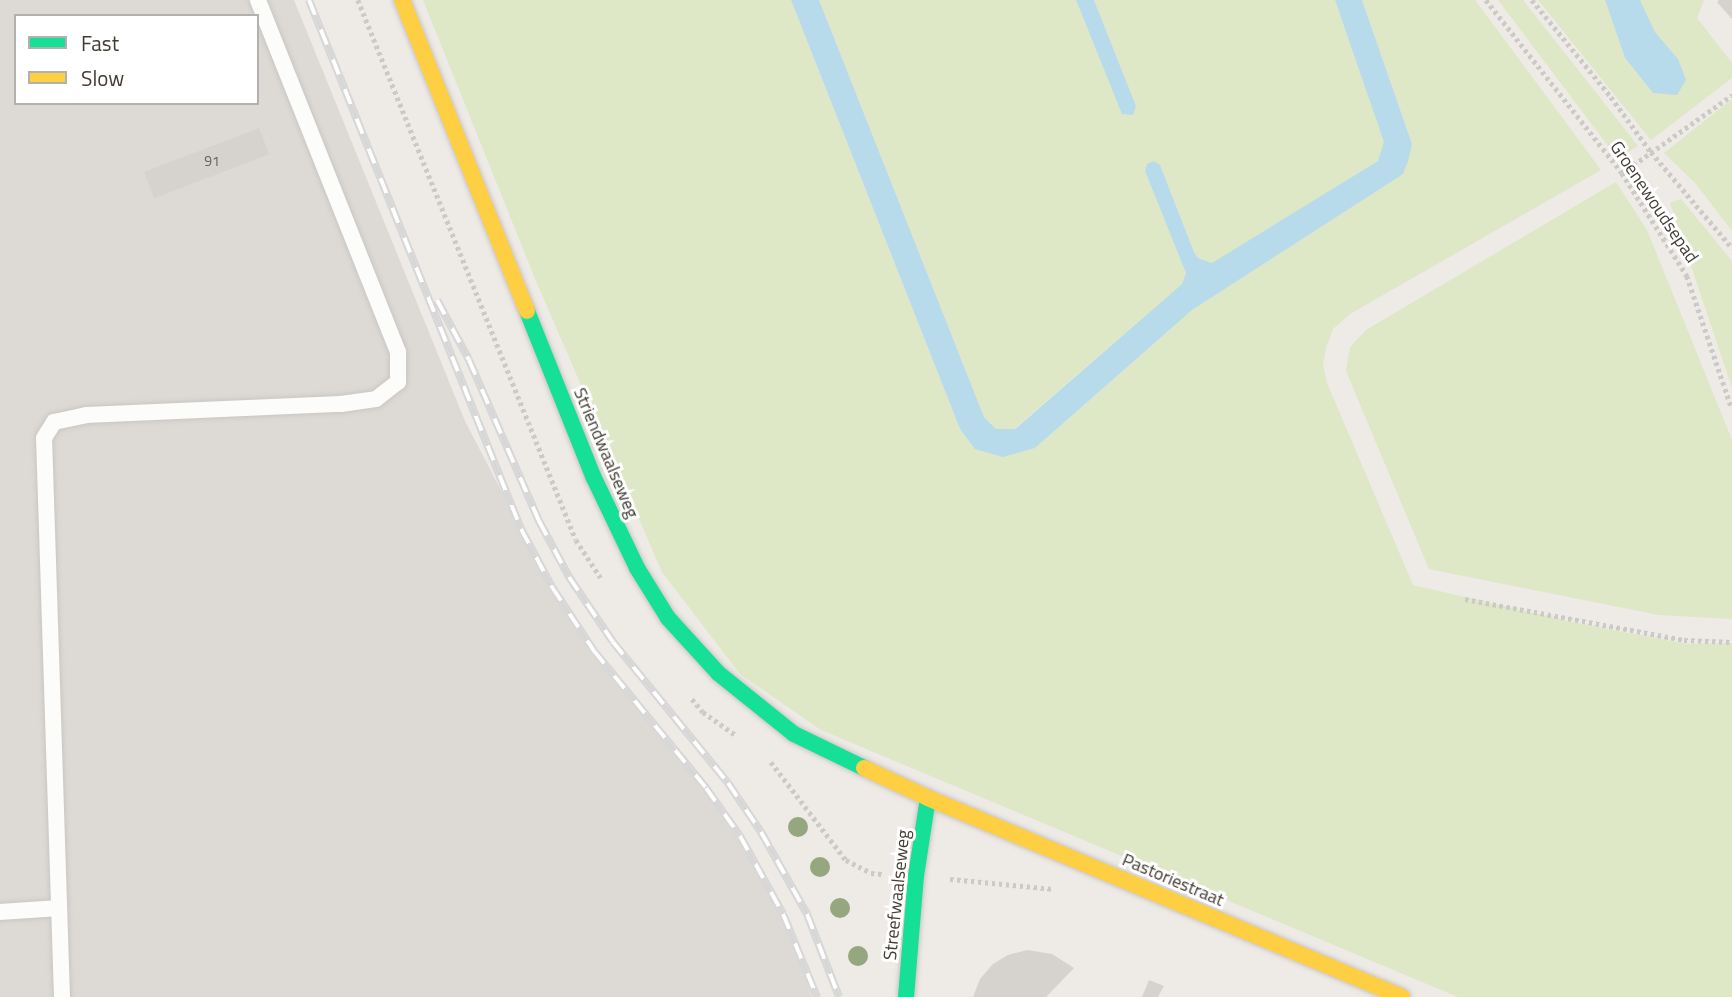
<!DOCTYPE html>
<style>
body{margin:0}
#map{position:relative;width:1732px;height:997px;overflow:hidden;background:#eeeae6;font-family:"Titillium Web",sans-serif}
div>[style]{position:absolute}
.industrial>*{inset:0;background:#ddd9d4}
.green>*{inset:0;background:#dee7c6}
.water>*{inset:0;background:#b7dbea}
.building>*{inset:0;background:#d6d2cd;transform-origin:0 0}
.path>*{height:4.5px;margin-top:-2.25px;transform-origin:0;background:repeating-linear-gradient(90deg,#cccac6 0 3.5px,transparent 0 7px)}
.roads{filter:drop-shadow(0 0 2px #cac6c2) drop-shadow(0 0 2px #cac6c2)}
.lane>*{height:16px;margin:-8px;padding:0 8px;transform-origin:8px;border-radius:8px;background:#fcfcfb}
.fast>*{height:16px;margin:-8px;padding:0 8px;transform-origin:8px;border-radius:8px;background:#16e098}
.slow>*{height:16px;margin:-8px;padding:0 8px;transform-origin:8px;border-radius:8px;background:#ffcf43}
.rail>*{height:8px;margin-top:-4px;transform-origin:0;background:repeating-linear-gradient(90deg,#fff 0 16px,#d8d7d7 0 32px);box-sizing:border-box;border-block:2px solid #d8d7d7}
.trees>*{width:20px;height:20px;margin:-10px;border-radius:50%;background:#94a77f}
span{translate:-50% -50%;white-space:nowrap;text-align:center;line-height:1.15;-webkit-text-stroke:6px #fff;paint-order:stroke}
.number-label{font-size:14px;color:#68625b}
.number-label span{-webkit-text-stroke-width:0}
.street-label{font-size:18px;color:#423b33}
.legend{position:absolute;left:14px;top:14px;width:245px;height:91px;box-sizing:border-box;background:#fff;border:2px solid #b3b1ad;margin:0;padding:9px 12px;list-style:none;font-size:21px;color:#423b33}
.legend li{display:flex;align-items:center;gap:14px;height:35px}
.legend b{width:35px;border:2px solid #b3b1ad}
</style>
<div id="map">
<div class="industrial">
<div style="clip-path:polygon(evenodd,0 0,294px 0,465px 421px,563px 610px,617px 684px,707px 791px,758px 870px,796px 949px,812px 997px,0 997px,0 0,16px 16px,257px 16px,257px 103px,16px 103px,16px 16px)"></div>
</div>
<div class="green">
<div style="clip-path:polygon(423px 0,791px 0,960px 429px,1035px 448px,1192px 310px,1402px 174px,1412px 144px,1362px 0,1475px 0,1601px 170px,1350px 314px,1333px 329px,1326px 348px,1323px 364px,1327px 383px,1413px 585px,1577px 623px,1686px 644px,1732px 643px,1732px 997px,1458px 997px,821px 730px,740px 674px,662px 572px,536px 281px)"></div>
<div style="clip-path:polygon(819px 0,1076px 0,1122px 113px,1136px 106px,1094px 0,1335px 0,1385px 142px,1378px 161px,1213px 263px,1198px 258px,1194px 252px,1160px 165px,1147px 164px,1145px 171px,1187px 273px,1182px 284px,1014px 429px,996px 429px,984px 417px)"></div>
<div style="clip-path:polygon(1498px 0,1523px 0,1638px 146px,1618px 159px)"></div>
<div style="clip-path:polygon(1538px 0,1605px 0,1625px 58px,1653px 93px,1678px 59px,1655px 32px,1640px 0,1704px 0,1697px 18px,1732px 63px,1732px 78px,1651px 140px)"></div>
<div style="clip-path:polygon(1732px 99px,1732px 231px,1696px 184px,1664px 153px)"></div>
<div style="clip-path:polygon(1616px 182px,1647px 230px,1732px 440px,1732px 619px,1659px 615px,1429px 569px,1346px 371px,1350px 347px,1366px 330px)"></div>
<div style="clip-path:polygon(1681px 199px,1732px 261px,1732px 388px,1670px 203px)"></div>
</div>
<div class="water">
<div style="clip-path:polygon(791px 0,819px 0,984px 417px,996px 429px,1015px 429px,1182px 284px,1186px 273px,1145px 171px,1147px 164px,1154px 161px,1160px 165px,1194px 252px,1198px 258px,1212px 263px,1378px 161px,1384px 142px,1335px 0,1362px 0,1412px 144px,1408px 161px,1403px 174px,1192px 310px,1035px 448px,1003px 457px,975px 449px,960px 429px)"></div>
<div style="clip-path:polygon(1076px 0,1094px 0,1136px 106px,1133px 115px,1122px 114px)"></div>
<div style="clip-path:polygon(1605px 0,1640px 0,1655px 32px,1678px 59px,1686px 80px,1677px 95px,1653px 93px,1625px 58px)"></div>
</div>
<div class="building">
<div style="clip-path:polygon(1719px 0,1732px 0,1732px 19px,1717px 2px)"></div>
<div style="left:259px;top:128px;width:28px;height:123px;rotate:69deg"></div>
<div style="clip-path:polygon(1027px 950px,1052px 954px,1074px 968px,1046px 997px,973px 997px,980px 979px,993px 964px,1008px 955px)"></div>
<div style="clip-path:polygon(1149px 980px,1164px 986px,1158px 997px,1142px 997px)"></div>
</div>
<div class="path">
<div style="left:358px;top:0;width:582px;rotate:68.02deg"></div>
<div style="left:576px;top:540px;width:45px;rotate:56.7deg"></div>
<div style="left:1486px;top:0;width:220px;rotate:51.8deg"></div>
<div style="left:1622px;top:173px;width:122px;rotate:57.7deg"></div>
<div style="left:1687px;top:276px;width:140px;rotate:71.3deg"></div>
<div style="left:1532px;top:0;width:125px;rotate:50.8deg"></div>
<div style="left:1611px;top:97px;width:68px;rotate:54deg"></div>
<div style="left:1651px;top:152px;width:126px;rotate:49.8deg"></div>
<div style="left:1622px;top:173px;width:135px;rotate:-35.3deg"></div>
<div style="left:1465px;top:599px;width:223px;rotate:10.6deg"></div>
<div style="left:1684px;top:640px;width:48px;rotate:2.4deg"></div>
<div style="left:692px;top:699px;width:17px;rotate:50deg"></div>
<div style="left:703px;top:712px;width:42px;rotate:35.2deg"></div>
<div style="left:771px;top:762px;width:123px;rotate:52.6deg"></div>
<div style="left:846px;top:860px;width:28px;rotate:27deg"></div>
<div style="left:871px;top:873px;width:11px;rotate:5deg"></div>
<div style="left:950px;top:879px;width:103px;rotate:5.5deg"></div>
</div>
<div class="roads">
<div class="lane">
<div style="left:0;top:912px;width:59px;rotate:-3.9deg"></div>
<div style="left:62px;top:997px;width:559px;rotate:-91.84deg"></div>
<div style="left:44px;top:438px;width:19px;rotate:-58deg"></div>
<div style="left:54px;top:422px;width:33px;rotate:-12deg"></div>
<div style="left:86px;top:415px;width:255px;rotate:-2.5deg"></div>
<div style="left:341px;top:404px;width:35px;rotate:-8deg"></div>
<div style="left:376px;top:399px;width:28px;rotate:-38deg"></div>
<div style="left:398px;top:382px;width:30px;rotate:-90deg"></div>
<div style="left:398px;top:352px;width:379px;rotate:-111.7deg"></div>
</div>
<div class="fast">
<div style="left:527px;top:311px;width:178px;rotate:68.2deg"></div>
<div style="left:593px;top:476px;width:102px;rotate:64.4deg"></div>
<div style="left:637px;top:568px;width:59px;rotate:58.2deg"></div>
<div style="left:668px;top:618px;width:74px;rotate:47.7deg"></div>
<div style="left:718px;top:673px;width:97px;rotate:38.8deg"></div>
<div style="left:794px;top:734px;width:78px;rotate:25.9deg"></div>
<div style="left:906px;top:997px;width:121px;rotate:-85.3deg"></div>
<div style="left:916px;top:876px;width:79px;rotate:-81.3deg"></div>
</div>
<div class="slow">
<div style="left:402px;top:0;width:335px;rotate:68.1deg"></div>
<div style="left:864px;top:768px;width:71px;rotate:25.1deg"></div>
<div style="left:928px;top:798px;width:514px;rotate:22.77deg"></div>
</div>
</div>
<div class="rail">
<div style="left:309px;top:0;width:570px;rotate:68.16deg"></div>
<div style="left:521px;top:529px;width:66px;rotate:61.9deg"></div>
<div style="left:552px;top:587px;width:77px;rotate:56.7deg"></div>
<div style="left:594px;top:651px;width:177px;rotate:50.7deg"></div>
<div style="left:706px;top:788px;width:59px;rotate:54.7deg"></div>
<div style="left:740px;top:836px;width:89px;rotate:61.1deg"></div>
<div style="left:783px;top:914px;width:90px;rotate:67.7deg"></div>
<div style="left:437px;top:300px;width:68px;rotate:61.9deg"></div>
<div style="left:469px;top:360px;width:176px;rotate:66.5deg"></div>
<div style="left:539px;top:521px;width:64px;rotate:61.8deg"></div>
<div style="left:569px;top:577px;width:78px;rotate:55.9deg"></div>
<div style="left:613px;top:642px;width:182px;rotate:50.8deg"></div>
<div style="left:728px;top:783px;width:59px;rotate:56deg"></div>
<div style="left:761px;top:832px;width:94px;rotate:60.7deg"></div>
<div style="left:807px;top:914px;width:89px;rotate:68.9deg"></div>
</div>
<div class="trees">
<div style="left:798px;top:827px"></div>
<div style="left:820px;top:867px"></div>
<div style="left:840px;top:908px"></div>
<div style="left:858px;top:956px"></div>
</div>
<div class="number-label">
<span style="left:212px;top:161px">91</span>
</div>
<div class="street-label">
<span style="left:1654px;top:202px;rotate:56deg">Groenewoudsepad</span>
<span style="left:606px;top:453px;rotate:67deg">Striendwaalseweg</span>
<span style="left:1173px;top:880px;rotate:23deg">Pastoriestraat</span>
<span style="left:897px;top:895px;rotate:-84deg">Streefwaalseweg</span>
</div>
<ul class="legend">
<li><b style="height:9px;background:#16e098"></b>Fast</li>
<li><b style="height:9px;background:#ffcf43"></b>Slow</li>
</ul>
</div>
